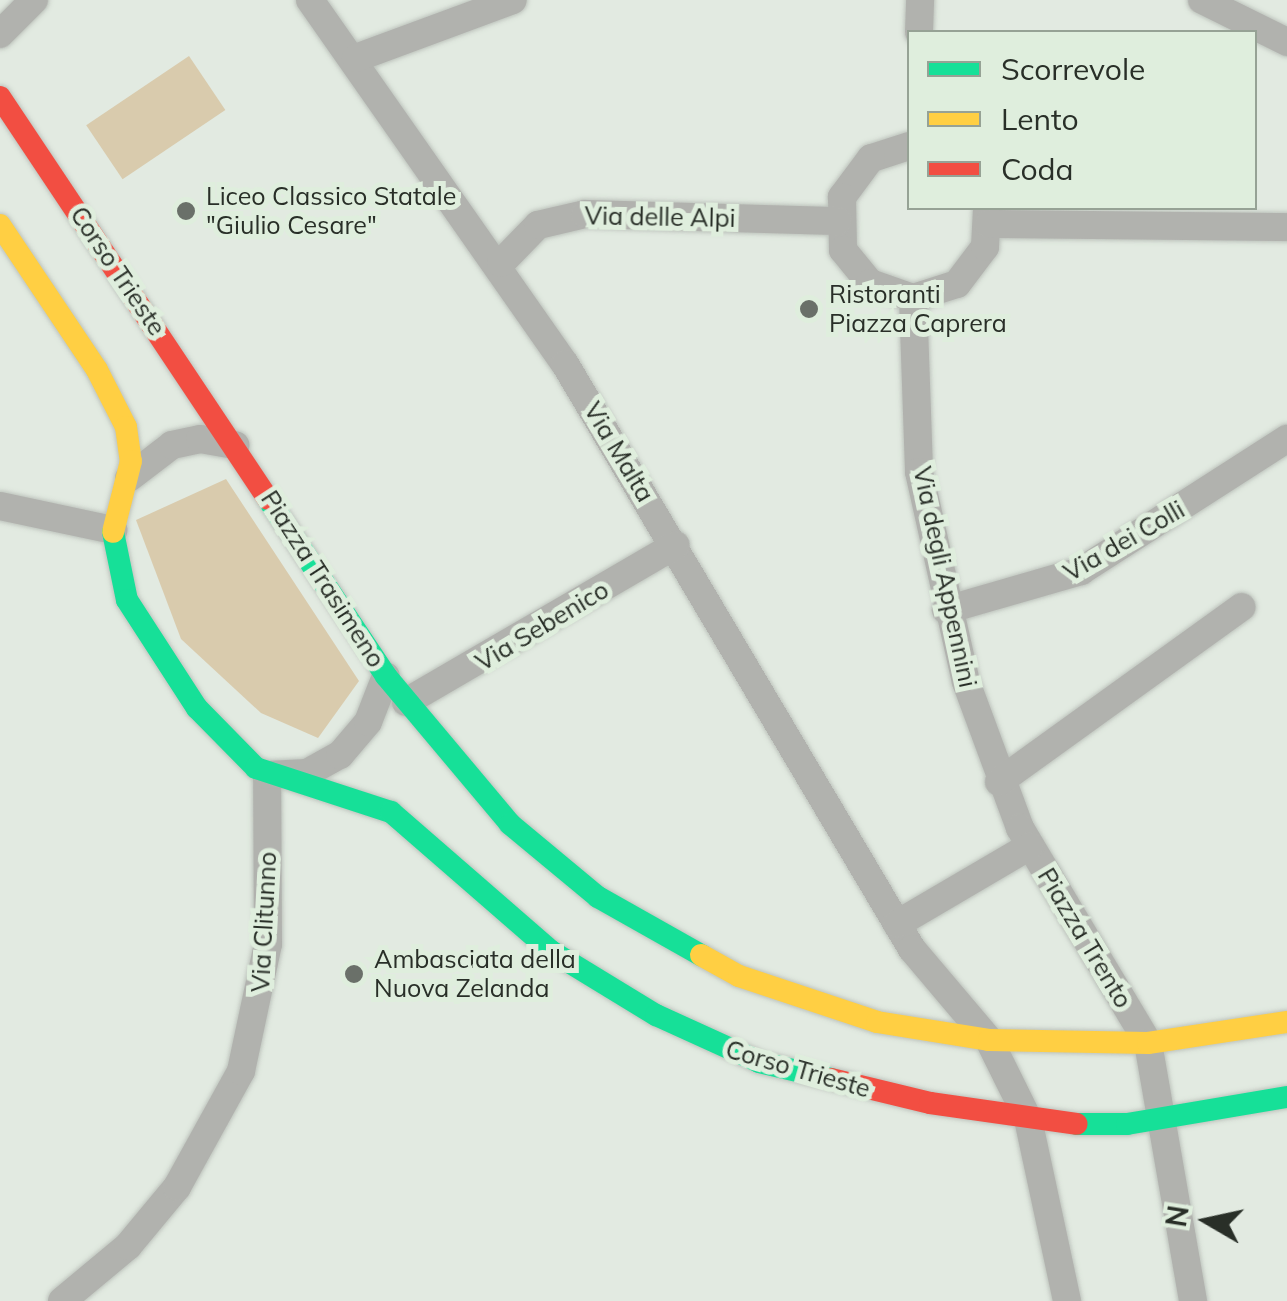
<!DOCTYPE html>
<style>
body{margin:0}
#map{position:relative;width:1287px;height:1301px;overflow:hidden;background:#e2eae1;font-family:Mulish,sans-serif}
div>[style]{position:absolute}
.green>*{inset:0;background:#d9cbad;transform-origin:0 0}
.roads{filter:drop-shadow(0 0 2px #bec4bd) drop-shadow(0 0 2px #bec4bd)}
.street>*{height:28px;margin:-14px;padding:0 14px;transform-origin:14px;border-radius:14px;background:#b1b2ae}
.fast>*{height:22px;margin:-11px;padding:0 11px;transform-origin:11px;border-radius:11px;background:#16e098}
.slow>*{height:22px;margin:-11px;padding:0 11px;transform-origin:11px;border-radius:11px;background:#ffcf43}
.jam>*{height:22px;margin:-11px;padding:0 11px;transform-origin:11px;border-radius:11px;background:#f24e42}
.dots>*{width:28px;height:28px;translate:-50% -50%;box-sizing:border-box;border:5px solid #dfeedd;border-radius:50%}
span{translate:-50% -50%;white-space:nowrap;text-align:center;line-height:1.15;-webkit-text-stroke:10px #dfeedd;paint-order:stroke}
.poi-label{font-size:25px;color:#292f28}
.left{translate:0 -50%;text-align:left}
.street-label{font-size:25px;color:#292f28}
.legend{position:absolute;left:907px;top:30px;width:350px;height:180px;box-sizing:border-box;background:#dfeedd;border:2px solid #96a295;margin:0;padding:12px 18px;list-style:none;font-size:30px;color:#292f28}
.legend li{display:flex;align-items:center;gap:20px;height:50px}
.legend b{width:50px;border:2px solid #96a295}
.north{position:absolute;left:1157px;top:1171px;width:100px;height:100px;-webkit-text-stroke:8px #dfeedd;paint-order:stroke;rotate:279deg;font-size:28px;font-weight:700;line-height:40px;text-align:center;color:#292f28}
.north::after{content:'';display:block;margin:auto;width:35px;height:45px;background:#292f28;clip-path:polygon(50% 0,100% 100%,50% 72%,0 100%)}
</style>
<div id="map">
<div class="green">
<div style="left:189px;top:56px;width:65px;height:124px;rotate:56deg"></div>
<div style="clip-path:polygon(226px 479px,359px 681px,318px 738px,261px 713px,181px 639px,136px 520px)"></div>
</div>
<div class="roads">
<div class="street">
<div style="left:310px;top:0;width:444px;rotate:55deg"></div>
<div style="left:565px;top:364px;width:680px;rotate:59.33deg"></div>
<div style="left:912px;top:949px;width:119px;rotate:49.8deg"></div>
<div style="left:989px;top:1040px;width:88px;rotate:63.7deg"></div>
<div style="left:1028px;top:1119px;width:186px;rotate:77.9deg"></div>
<div style="left:1202px;top:0;width:95px;rotate:26.3deg"></div>
<div style="left:919px;top:32px;width:32px;rotate:-88deg"></div>
<div style="left:0;top:34px;width:48px;rotate:-45deg"></div>
<div style="left:356px;top:58px;width:167px;rotate:-20.3deg"></div>
<div style="left:909px;top:146px;width:40px;rotate:162deg"></div>
<div style="left:871px;top:158px;width:49px;rotate:126.6deg"></div>
<div style="left:842px;top:197px;width:53px;rotate:88.9deg"></div>
<div style="left:843px;top:250px;width:43px;rotate:50.7deg"></div>
<div style="left:870px;top:283px;width:46px;rotate:19.2deg"></div>
<div style="left:913px;top:298px;width:46px;rotate:-17.7deg"></div>
<div style="left:957px;top:284px;width:46px;rotate:-52.9deg"></div>
<div style="left:985px;top:247px;width:39px;rotate:-87deg"></div>
<div style="left:989px;top:224px;width:298px;rotate:0.6deg"></div>
<div style="left:501px;top:263px;width:53px;rotate:-45.8deg"></div>
<div style="left:538px;top:225px;width:48px;rotate:-13.2deg"></div>
<div style="left:585px;top:214px;width:253px;rotate:1.6deg"></div>
<div style="left:913px;top:298px;width:174px;rotate:88deg"></div>
<div style="left:919px;top:472px;width:215px;rotate:77.4deg"></div>
<div style="left:966px;top:682px;width:156px;rotate:69.7deg"></div>
<div style="left:1020px;top:828px;width:250px;rotate:59.2deg"></div>
<div style="left:1148px;top:1043px;width:262px;rotate:80.1deg"></div>
<div style="left:129px;top:478px;width:54px;rotate:-37.5deg"></div>
<div style="left:172px;top:445px;width:29px;rotate:-12deg"></div>
<div style="left:200px;top:439px;width:36px;rotate:10deg"></div>
<div style="left:0;top:506px;width:116px;rotate:12deg"></div>
<div style="left:946px;top:610px;width:141px;rotate:-16.1deg"></div>
<div style="left:1081px;top:571px;width:245px;rotate:-32.7deg"></div>
<div style="left:406px;top:702px;width:312px;rotate:-30.2deg"></div>
<div style="left:999px;top:782px;width:299px;rotate:-35.8deg"></div>
<div style="left:897px;top:924px;width:154px;rotate:-30.4deg"></div>
<div style="left:62px;top:1301px;width:86px;rotate:-39.8deg"></div>
<div style="left:128px;top:1246px;width:77px;rotate:-50.3deg"></div>
<div style="left:177px;top:1187px;width:132px;rotate:-61.1deg"></div>
<div style="left:241px;top:1071px;width:130px;rotate:-78deg"></div>
<div style="left:268px;top:944px;width:169px;rotate:-90.3deg"></div>
<div style="left:267px;top:775px;width:40px;rotate:-2.9deg"></div>
<div style="left:307px;top:773px;width:38px;rotate:-29deg"></div>
<div style="left:340px;top:755px;width:43px;rotate:-49.7deg"></div>
<div style="left:368px;top:722px;width:49px;rotate:-68.6deg"></div>
</div>
<div class="fast">
<div style="left:268px;top:499px;width:213px;rotate:56.3deg"></div>
<div style="left:386px;top:676px;width:193px;rotate:50deg"></div>
<div style="left:510px;top:824px;width:114px;rotate:39.7deg"></div>
<div style="left:598px;top:897px;width:118px;rotate:29.4deg"></div>
<div style="left:113px;top:532px;width:69px;rotate:78.4deg"></div>
<div style="left:127px;top:600px;width:129px;rotate:57.1deg"></div>
<div style="left:197px;top:708px;width:84px;rotate:45.5deg"></div>
<div style="left:256px;top:768px;width:142px;rotate:18.1deg"></div>
<div style="left:391px;top:812px;width:212px;rotate:41deg"></div>
<div style="left:551px;top:951px;width:123px;rotate:31.4deg"></div>
<div style="left:656px;top:1015px;width:113px;rotate:24.5deg"></div>
<div style="left:759px;top:1062px;width:74px;rotate:13.3deg"></div>
<div style="left:1077px;top:1124px;width:50px"></div>
<div style="left:1127px;top:1124px;width:162px;rotate:-9.6deg"></div>
</div>
<div class="slow">
<div style="left:0;top:225px;width:174px;rotate:56.2deg"></div>
<div style="left:97px;top:370px;width:64px;rotate:63deg"></div>
<div style="left:126px;top:427px;width:34px;rotate:82deg"></div>
<div style="left:131px;top:461px;width:73px;rotate:104.2deg"></div>
<div style="left:701px;top:955px;width:43px;rotate:28.9deg"></div>
<div style="left:739px;top:976px;width:145px;rotate:18.4deg"></div>
<div style="left:877px;top:1022px;width:113px;rotate:9.1deg"></div>
<div style="left:989px;top:1040px;width:159px;rotate:1.1deg"></div>
<div style="left:1148px;top:1043px;width:141px;rotate:-8.6deg"></div>
</div>
<div class="jam">
<div style="left:0;top:97px;width:483px;rotate:56.3deg"></div>
<div style="left:831px;top:1079px;width:102px;rotate:13.6deg"></div>
<div style="left:930px;top:1103px;width:148px;rotate:8.1deg"></div>
</div>
</div>
<div class="dots">
<div style="left:186px;top:211px;background:#6a7069"></div>
<div style="left:809px;top:309px;background:#6a7069"></div>
<div style="left:354px;top:974px;background:#6a7069"></div>
</div>
<div class="poi-label">
<span class="left" style="left:206px;top:211px">Liceo Classico Statale<br>"Giulio Cesare"</span>
<span class="left" style="left:829px;top:309px">Ristoranti<br>Piazza Caprera</span>
<span class="left" style="left:374px;top:974px">Ambasciata della<br>Nuova Zelanda</span>
</div>
<div class="street-label">
<span style="left:660px;top:217px;rotate:1deg">Via delle Alpi</span>
<span style="left:118px;top:271px;rotate:56deg">Corso Trieste</span>
<span style="left:619px;top:452px;rotate:59deg">Via Malta</span>
<span style="left:1124px;top:541px;rotate:-30deg">Via dei Colli</span>
<span style="left:945px;top:577px;rotate:78deg">Via degli Appennini</span>
<span style="left:323px;top:579px;rotate:57deg">Piazza Trasimeno</span>
<span style="left:542px;top:626px;rotate:-31deg">Via Sebenico</span>
<span style="left:264px;top:922px;rotate:-87deg">Via Clitunno</span>
<span style="left:1085px;top:938px;rotate:59deg">Piazza Trento</span>
<span style="left:798px;top:1069px;rotate:16deg">Corso Trieste</span>
</div>
<ul class="legend">
<li><b style="height:12px;background:#16e098"></b>Scorrevole</li>
<li><b style="height:12px;background:#ffcf43"></b>Lento</li>
<li><b style="height:12px;background:#f24e42"></b>Coda</li>
</ul>
<div class="north">N</div>
</div>
